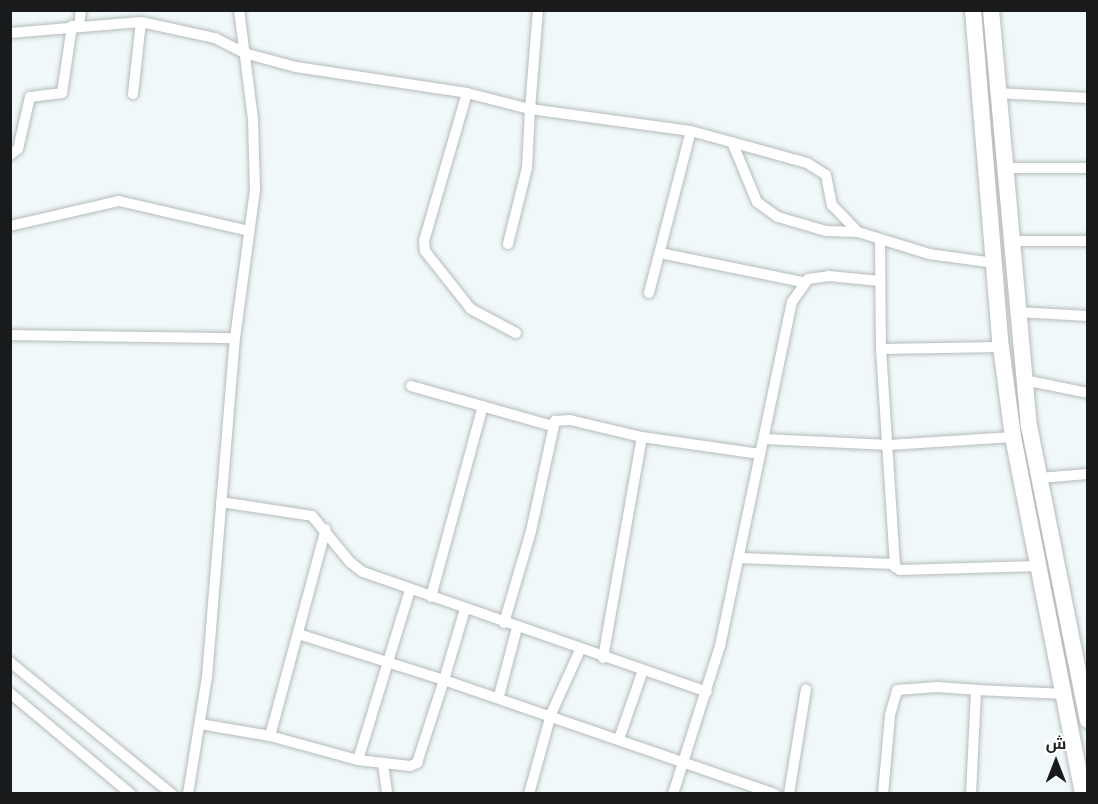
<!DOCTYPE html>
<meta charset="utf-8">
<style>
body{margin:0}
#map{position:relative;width:1098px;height:804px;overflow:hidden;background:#f1f8f9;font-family:"Nunito Sans",Cairo,sans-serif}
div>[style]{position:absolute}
.roads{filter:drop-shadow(0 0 2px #b5bbbd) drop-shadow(0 0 2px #b5bbbd)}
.minor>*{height:10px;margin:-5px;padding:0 5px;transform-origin:5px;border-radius:5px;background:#fff}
.highway>*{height:16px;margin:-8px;padding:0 8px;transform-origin:8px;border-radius:8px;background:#fff}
span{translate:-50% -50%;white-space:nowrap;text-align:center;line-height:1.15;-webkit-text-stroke:5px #fff;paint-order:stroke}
.frame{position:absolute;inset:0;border:12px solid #181a1b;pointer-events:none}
.north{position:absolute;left:1026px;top:732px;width:60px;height:60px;-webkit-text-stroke:4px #fff;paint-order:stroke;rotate:0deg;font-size:16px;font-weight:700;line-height:24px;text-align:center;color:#181a1b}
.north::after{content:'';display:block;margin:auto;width:21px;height:27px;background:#181a1b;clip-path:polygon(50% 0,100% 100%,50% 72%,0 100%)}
</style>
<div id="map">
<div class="roads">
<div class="minor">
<div style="left:79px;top:26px;width:16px;rotate:-83deg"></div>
<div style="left:10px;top:33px;width:131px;rotate:-4.8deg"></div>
<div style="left:141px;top:22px;width:76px;rotate:12.2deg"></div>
<div style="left:215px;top:38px;width:33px;rotate:27deg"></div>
<div style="left:244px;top:53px;width:54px;rotate:15.1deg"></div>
<div style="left:296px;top:67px;width:173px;rotate:8.6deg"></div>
<div style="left:467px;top:93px;width:65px;rotate:14.3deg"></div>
<div style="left:530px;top:109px;width:99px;rotate:-85.4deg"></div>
<div style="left:467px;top:93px;width:154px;rotate:106.2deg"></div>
<div style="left:424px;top:241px;width:10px;rotate:84deg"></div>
<div style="left:425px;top:251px;width:74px;rotate:51.6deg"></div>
<div style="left:471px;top:309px;width:51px;rotate:28.1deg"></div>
<div style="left:997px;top:93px;width:91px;rotate:3.1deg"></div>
<div style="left:133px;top:94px;width:72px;rotate:-83.7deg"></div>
<div style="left:732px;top:142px;width:65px;rotate:67.4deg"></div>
<div style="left:757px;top:202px;width:26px;rotate:36deg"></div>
<div style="left:778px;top:217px;width:50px;rotate:16.3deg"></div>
<div style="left:826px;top:231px;width:32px;rotate:2deg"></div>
<div style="left:10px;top:155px;width:10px;rotate:-37deg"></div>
<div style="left:18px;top:149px;width:53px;rotate:-77deg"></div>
<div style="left:30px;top:97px;width:32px;rotate:-7deg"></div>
<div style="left:62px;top:93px;width:68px;rotate:-81.5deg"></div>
<div style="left:1004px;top:168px;width:84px"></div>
<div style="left:10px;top:226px;width:112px;rotate:-12.9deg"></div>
<div style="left:119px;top:201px;width:133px;rotate:13deg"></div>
<div style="left:1011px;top:241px;width:77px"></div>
<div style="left:880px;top:242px;width:107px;rotate:89.5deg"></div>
<div style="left:881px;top:349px;width:218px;rotate:86.3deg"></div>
<div style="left:895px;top:567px;width:6px;rotate:31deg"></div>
<div style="left:900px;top:570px;width:138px;rotate:-1.7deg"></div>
<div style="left:508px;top:244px;width:78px;rotate:-76deg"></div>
<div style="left:527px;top:168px;width:59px;rotate:-87.1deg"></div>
<div style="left:530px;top:109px;width:162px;rotate:7.8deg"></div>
<div style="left:691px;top:131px;width:120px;rotate:15.4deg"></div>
<div style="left:807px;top:163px;width:22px;rotate:32deg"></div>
<div style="left:826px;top:175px;width:31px;rotate:79deg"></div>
<div style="left:832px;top:205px;width:37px;rotate:46deg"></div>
<div style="left:858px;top:232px;width:74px;rotate:17.2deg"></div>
<div style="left:929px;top:254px;width:67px;rotate:7.8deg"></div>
<div style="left:660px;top:253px;width:146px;rotate:11.5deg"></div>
<div style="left:649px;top:293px;width:167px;rotate:-75.5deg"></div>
<div style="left:1017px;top:312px;width:71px;rotate:3.2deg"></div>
<div style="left:10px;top:335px;width:225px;rotate:0.8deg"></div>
<div style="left:881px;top:349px;width:120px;rotate:-1deg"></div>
<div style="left:1024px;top:380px;width:65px;rotate:11.5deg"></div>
<div style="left:411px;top:386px;width:147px;rotate:15.8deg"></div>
<div style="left:764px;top:439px;width:125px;rotate:2.7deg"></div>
<div style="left:889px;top:445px;width:124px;rotate:-3.7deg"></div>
<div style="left:1039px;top:478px;width:49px;rotate:-4.7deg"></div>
<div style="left:221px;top:502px;width:92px;rotate:8.7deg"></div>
<div style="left:312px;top:516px;width:60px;rotate:50.4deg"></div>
<div style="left:350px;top:562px;width:16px;rotate:38deg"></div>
<div style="left:363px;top:572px;width:364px;rotate:19.2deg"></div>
<div style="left:739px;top:558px;width:155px;rotate:2.2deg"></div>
<div style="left:431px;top:597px;width:198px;rotate:-74.8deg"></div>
<div style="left:465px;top:609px;width:74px;rotate:106.5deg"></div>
<div style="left:444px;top:680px;width:350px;rotate:19deg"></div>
<div style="left:504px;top:623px;width:96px;rotate:-73.6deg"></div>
<div style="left:531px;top:531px;width:113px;rotate:-77.7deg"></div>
<div style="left:555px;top:421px;width:15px;rotate:-4deg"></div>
<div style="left:570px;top:420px;width:74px;rotate:13.3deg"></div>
<div style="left:642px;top:437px;width:119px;rotate:8.2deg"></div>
<div style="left:603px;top:658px;width:224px;rotate:-80deg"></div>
<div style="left:10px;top:662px;width:209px;rotate:39.2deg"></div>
<div style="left:10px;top:693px;width:158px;rotate:39.9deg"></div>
<div style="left:499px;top:696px;width:70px;rotate:-75.2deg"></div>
<div style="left:200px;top:724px;width:71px;rotate:9.7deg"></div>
<div style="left:270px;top:736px;width:91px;rotate:15.3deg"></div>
<div style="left:358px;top:760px;width:52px;rotate:6.6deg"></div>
<div style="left:410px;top:766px;width:8px;rotate:-23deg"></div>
<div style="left:417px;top:763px;width:87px;rotate:-72deg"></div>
<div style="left:444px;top:680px;width:153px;rotate:-162.5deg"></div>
<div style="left:270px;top:736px;width:214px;rotate:-74.9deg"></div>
<div style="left:619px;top:739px;width:73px;rotate:-70.8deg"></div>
<div style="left:358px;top:760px;width:178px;rotate:-73deg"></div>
<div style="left:383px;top:764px;width:30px;rotate:82deg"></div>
<div style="left:188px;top:794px;width:119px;rotate:-80.8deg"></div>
<div style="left:207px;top:677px;width:340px;rotate:-85.3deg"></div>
<div style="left:235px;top:338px;width:149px;rotate:-82.3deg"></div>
<div style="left:255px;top:190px;width:71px;rotate:-91.6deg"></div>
<div style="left:253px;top:119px;width:110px;rotate:-97.3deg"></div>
<div style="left:529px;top:794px;width:83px;rotate:-74.6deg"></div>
<div style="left:551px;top:714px;width:70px;rotate:-65.6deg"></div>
<div style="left:673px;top:794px;width:155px;rotate:-72.4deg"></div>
<div style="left:720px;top:646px;width:351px;rotate:-78.2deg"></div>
<div style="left:792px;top:302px;width:28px;rotate:-55deg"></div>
<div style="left:808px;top:279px;width:21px;rotate:-8deg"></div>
<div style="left:829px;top:276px;width:51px;rotate:5.6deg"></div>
<div style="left:789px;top:794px;width:106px;rotate:-80.8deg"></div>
<div style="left:883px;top:794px;width:79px;rotate:-84.9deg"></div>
<div style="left:890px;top:715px;width:26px;rotate:-74deg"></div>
<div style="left:897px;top:690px;width:40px;rotate:-4.3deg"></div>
<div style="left:937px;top:687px;width:39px;rotate:4deg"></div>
<div style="left:971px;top:794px;width:104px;rotate:-87.2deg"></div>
<div style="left:976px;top:690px;width:90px;rotate:2.5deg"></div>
</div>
<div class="highway">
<div style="left:973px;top:10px;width:338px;rotate:85.3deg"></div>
<div style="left:1001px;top:347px;width:91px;rotate:82.4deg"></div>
<div style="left:1013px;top:437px;width:364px;rotate:78.9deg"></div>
<div style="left:991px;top:10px;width:418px;rotate:84.8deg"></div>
<div style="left:1029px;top:426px;width:300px;rotate:78.7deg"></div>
</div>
</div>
<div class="frame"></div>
<div class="north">ش</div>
</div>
